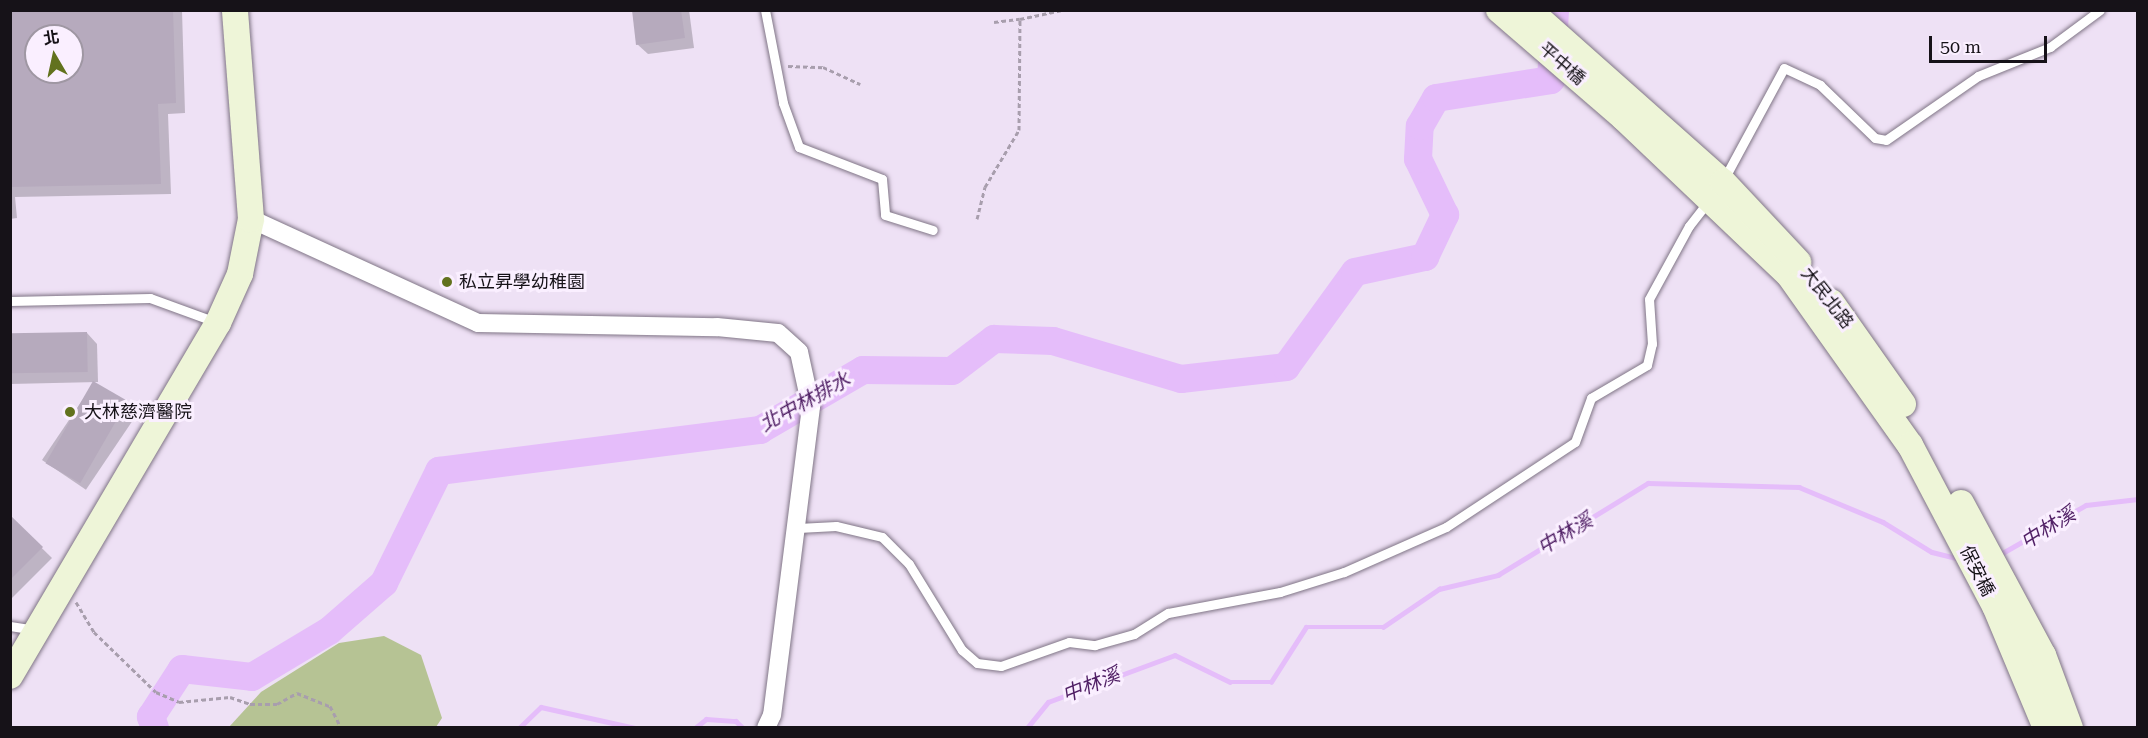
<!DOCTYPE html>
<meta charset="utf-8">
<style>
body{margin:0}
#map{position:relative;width:2148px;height:738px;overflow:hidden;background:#eee1f5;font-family:"Roboto Serif","Noto Sans TC",serif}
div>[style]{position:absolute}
.green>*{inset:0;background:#b6c394}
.shadow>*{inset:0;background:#0003;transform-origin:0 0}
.stream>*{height:4.5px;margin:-2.25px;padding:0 2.25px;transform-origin:2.25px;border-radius:2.25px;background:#e5bdfa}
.river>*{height:28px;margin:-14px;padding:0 14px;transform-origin:14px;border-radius:14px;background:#e5bdfa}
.building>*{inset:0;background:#b6aabd;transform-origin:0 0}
.path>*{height:3px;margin-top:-1.5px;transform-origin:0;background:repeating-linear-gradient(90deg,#a89ead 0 4.5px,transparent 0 7.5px)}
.roads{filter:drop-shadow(0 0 2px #807586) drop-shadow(0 0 2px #807586)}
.lane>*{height:9px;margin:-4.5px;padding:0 4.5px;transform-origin:4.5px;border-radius:4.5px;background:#fff}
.street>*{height:18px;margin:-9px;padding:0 9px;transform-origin:9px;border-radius:9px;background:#fff}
.secondary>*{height:26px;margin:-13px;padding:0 13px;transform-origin:13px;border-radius:13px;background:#eef5d8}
.dots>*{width:16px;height:16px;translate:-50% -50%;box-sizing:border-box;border:3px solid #faefff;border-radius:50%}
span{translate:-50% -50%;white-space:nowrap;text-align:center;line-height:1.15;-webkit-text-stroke:6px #faefff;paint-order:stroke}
.street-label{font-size:18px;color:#161218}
.poi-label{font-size:18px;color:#161218}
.left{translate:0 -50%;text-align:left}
.water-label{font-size:20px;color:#501f65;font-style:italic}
.frame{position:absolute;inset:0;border:12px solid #161218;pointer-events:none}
.north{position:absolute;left:24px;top:24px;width:60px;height:60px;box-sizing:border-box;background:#faefff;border:2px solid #9f97a3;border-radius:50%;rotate:351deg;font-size:16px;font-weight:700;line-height:24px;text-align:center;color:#161218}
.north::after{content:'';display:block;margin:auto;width:21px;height:27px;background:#62721e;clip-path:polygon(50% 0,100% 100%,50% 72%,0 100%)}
.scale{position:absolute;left:1929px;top:36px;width:118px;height:27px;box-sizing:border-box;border:3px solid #161218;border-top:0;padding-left:8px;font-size:18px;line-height:21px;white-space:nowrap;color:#161218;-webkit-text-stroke:4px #faefff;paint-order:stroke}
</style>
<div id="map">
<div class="green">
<div style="clip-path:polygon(384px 636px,421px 655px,442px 718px,436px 727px,229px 727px,261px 692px,339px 643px)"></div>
</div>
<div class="shadow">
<div style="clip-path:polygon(evenodd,10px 10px,182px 10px,185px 113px,168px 114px,171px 194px,15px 197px,17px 218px,10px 219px,10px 10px,36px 36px,72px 36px,72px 72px,36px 72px,36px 36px)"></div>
<div style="clip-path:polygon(633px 10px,689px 10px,694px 48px,648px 54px,637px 44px)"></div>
<div style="clip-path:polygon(87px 333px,97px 344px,98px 382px,10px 384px,10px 335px)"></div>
<div style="left:94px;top:383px;width:53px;height:93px;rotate:34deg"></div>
<div style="clip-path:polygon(10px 517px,52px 558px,11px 599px,10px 598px)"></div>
</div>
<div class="stream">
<div style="left:1999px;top:555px;width:100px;rotate:-29.9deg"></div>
<div style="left:2086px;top:505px;width:52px;rotate:-6.6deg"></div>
<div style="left:519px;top:728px;width:30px;rotate:-44deg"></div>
<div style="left:541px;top:707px;width:96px;rotate:12.6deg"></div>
<div style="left:695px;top:728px;width:14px;rotate:-39deg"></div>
<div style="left:706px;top:719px;width:30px;rotate:4deg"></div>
<div style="left:736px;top:721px;width:10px;rotate:45deg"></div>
<div style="left:1027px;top:728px;width:33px;rotate:-51deg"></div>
<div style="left:1048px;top:702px;width:135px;rotate:-20.3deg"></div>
<div style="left:1175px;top:655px;width:61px;rotate:26.1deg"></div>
<div style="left:1230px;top:682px;width:41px"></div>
<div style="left:1271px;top:682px;width:65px;rotate:-57.5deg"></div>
<div style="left:1306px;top:627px;width:77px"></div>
<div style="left:1383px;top:627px;width:68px;rotate:-34.2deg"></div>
<div style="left:1439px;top:589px;width:61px;rotate:-13.3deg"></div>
<div style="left:1498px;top:575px;width:176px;rotate:-31.5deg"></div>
<div style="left:1648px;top:483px;width:151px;rotate:1.5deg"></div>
<div style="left:1799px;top:487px;width:91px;rotate:22.6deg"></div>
<div style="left:1883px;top:522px;width:57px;rotate:31.5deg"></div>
<div style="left:1932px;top:552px;width:30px;rotate:14deg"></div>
</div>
<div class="river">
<div style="left:155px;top:728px;width:12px;rotate:-110deg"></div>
<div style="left:151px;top:717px;width:57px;rotate:-57.1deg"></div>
<div style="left:182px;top:669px;width:70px;rotate:6.5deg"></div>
<div style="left:252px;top:677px;width:90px;rotate:-30.9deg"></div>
<div style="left:329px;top:631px;width:73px;rotate:-41.1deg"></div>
<div style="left:384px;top:583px;width:125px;rotate:-63.8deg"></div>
<div style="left:439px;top:471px;width:324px;rotate:-7.3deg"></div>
<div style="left:760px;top:430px;width:119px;rotate:-30.2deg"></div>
<div style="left:863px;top:370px;width:89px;rotate:0.6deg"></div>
<div style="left:952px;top:371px;width:53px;rotate:-37.3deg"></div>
<div style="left:994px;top:339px;width:59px;rotate:1.9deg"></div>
<div style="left:1053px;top:341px;width:134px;rotate:16.5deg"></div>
<div style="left:1181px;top:379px;width:106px;rotate:-6.5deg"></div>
<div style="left:1286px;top:367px;width:117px;rotate:-54deg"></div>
<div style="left:1355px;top:272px;width:72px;rotate:-12.1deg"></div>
<div style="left:1425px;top:257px;width:47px;rotate:-64.5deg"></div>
<div style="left:1445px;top:215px;width:62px;rotate:-115.7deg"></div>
<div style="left:1418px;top:159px;width:33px;rotate:-87deg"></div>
<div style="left:1420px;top:126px;width:32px;rotate:-60deg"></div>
<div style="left:1436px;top:98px;width:116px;rotate:-8.9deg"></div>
<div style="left:1551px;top:80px;width:70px;rotate:-86.7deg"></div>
</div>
<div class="building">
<div style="clip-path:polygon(evenodd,10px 10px,173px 10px,176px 103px,158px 104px,161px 184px,10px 187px,10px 10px,36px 36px,72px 36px,72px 72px,36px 72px,36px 36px)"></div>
<div style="clip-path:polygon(632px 10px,681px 10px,685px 38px,636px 45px)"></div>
<div style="left:87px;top:332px;width:40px;height:77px;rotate:89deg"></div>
<div style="left:93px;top:381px;width:40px;height:95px;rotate:30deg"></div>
<div style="clip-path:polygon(10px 515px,43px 547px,10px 580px)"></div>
</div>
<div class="path">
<div style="left:994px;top:22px;width:26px;rotate:-7deg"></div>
<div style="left:788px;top:66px;width:35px;rotate:2deg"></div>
<div style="left:823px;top:67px;width:41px;rotate:24.7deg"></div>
<div style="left:977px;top:219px;width:33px;rotate:-76deg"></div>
<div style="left:985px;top:187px;width:66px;rotate:-59.2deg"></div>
<div style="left:1019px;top:130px;width:111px;rotate:-89.5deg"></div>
<div style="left:1020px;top:19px;width:43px;rotate:-12.1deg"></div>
<div style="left:76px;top:602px;width:35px;rotate:59deg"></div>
<div style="left:94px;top:632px;width:86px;rotate:44.1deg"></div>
<div style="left:156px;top:692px;width:25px;rotate:23deg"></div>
<div style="left:179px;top:702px;width:51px;rotate:-5.6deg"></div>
<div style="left:230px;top:697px;width:21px;rotate:19deg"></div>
<div style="left:250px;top:704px;width:27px"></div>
<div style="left:277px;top:704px;width:23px;rotate:-29deg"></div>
<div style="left:297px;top:693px;width:35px;rotate:22deg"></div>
<div style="left:330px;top:706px;width:25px;rotate:63deg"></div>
</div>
<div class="roads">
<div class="lane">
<div style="left:765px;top:10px;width:95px;rotate:79deg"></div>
<div style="left:783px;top:103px;width:47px;rotate:70deg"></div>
<div style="left:799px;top:147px;width:89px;rotate:21.1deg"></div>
<div style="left:882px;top:179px;width:36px;rotate:85deg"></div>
<div style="left:885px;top:215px;width:50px;rotate:17.4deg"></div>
<div style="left:1724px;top:179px;width:126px;rotate:-61.6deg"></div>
<div style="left:1784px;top:68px;width:40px;rotate:25deg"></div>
<div style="left:1820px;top:85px;width:76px;rotate:43.9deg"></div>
<div style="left:1875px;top:138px;width:11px;rotate:10deg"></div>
<div style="left:1886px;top:140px;width:112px;rotate:-34.8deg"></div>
<div style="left:1978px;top:76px;width:78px;rotate:-21.9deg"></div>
<div style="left:2050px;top:47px;width:62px;rotate:-36.5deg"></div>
<div style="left:10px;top:301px;width:140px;rotate:-1.2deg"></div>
<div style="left:150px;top:298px;width:70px;rotate:20deg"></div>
<div style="left:798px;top:528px;width:38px;rotate:-3deg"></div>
<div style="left:836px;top:526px;width:47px;rotate:13.4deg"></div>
<div style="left:882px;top:537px;width:38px;rotate:45deg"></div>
<div style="left:909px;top:564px;width:101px;rotate:58.4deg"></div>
<div style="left:962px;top:650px;width:20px;rotate:41deg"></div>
<div style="left:977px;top:663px;width:24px;rotate:7deg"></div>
<div style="left:1001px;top:666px;width:72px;rotate:-19.4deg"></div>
<div style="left:1069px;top:642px;width:26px;rotate:7deg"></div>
<div style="left:1095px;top:645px;width:41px;rotate:-15.8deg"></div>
<div style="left:1134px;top:634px;width:40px;rotate:-32deg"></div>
<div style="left:1168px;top:613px;width:114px;rotate:-10.6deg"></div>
<div style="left:1280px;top:592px;width:67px;rotate:-17.4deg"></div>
<div style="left:1344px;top:572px;width:111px;rotate:-23.8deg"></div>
<div style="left:1446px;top:527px;width:154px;rotate:-33.4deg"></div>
<div style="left:1575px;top:442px;width:47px;rotate:-70deg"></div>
<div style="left:1591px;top:398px;width:65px;rotate:-30.5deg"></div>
<div style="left:1647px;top:365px;width:22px;rotate:-77deg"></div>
<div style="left:1652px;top:344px;width:45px;rotate:-93.8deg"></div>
<div style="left:1649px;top:299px;width:83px;rotate:-61.3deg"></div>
<div style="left:1689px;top:226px;width:31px;rotate:-52deg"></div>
<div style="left:10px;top:626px;width:24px;rotate:9deg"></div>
</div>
<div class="street">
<div style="left:251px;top:219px;width:250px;rotate:24.6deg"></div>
<div style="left:478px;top:323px;width:239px;rotate:1deg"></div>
<div style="left:717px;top:327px;width:61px;rotate:5.6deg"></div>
<div style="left:778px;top:333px;width:28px;rotate:42deg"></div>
<div style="left:799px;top:352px;width:56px;rotate:77.7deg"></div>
<div style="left:811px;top:407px;width:310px;rotate:97.2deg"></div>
<div style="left:772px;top:715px;width:14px;rotate:115deg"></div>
</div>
<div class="secondary">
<div style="left:1499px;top:10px;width:164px;rotate:40.8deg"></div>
<div style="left:1623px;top:117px;width:229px;rotate:43.6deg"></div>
<div style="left:1789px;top:275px;width:209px;rotate:54.6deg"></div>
<div style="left:1910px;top:445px;width:182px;rotate:62.2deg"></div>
<div style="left:1995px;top:606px;width:132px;rotate:67.3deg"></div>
<div style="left:1529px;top:10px;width:259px;rotate:41.6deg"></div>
<div style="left:1723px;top:182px;width:110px;rotate:46.8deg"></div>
<div style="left:1831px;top:302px;width:125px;rotate:54.8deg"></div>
<div style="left:1961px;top:503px;width:173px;rotate:61.7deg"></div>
<div style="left:2043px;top:655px;width:78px;rotate:69.7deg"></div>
<div style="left:10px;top:676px;width:410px;rotate:-59.5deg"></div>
<div style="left:218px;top:323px;width:54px;rotate:-65.8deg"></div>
<div style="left:240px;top:274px;width:56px;rotate:-78.7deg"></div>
<div style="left:251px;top:219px;width:210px;rotate:-94.4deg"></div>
</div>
</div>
<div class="dots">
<div style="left:447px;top:282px;background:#62721e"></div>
<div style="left:70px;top:412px;background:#62721e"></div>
</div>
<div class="street-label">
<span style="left:1562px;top:64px;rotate:41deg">平中橋</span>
<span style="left:1827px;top:298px;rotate:52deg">大民北路</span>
<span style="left:1977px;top:571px;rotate:63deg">保安橋</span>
</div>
<div class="poi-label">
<span class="left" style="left:459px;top:282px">私立昇學幼稚園</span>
<span class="left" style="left:84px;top:412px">大林慈濟醫院</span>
</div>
<div class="water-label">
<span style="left:805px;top:402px;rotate:-29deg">北中林排水</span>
<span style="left:2048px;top:528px;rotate:-32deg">中林溪</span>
<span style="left:1565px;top:534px;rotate:-31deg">中林溪</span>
<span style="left:1091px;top:685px;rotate:-22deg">中林溪</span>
</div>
<div class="frame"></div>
<div class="north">北</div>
<div class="scale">50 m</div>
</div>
